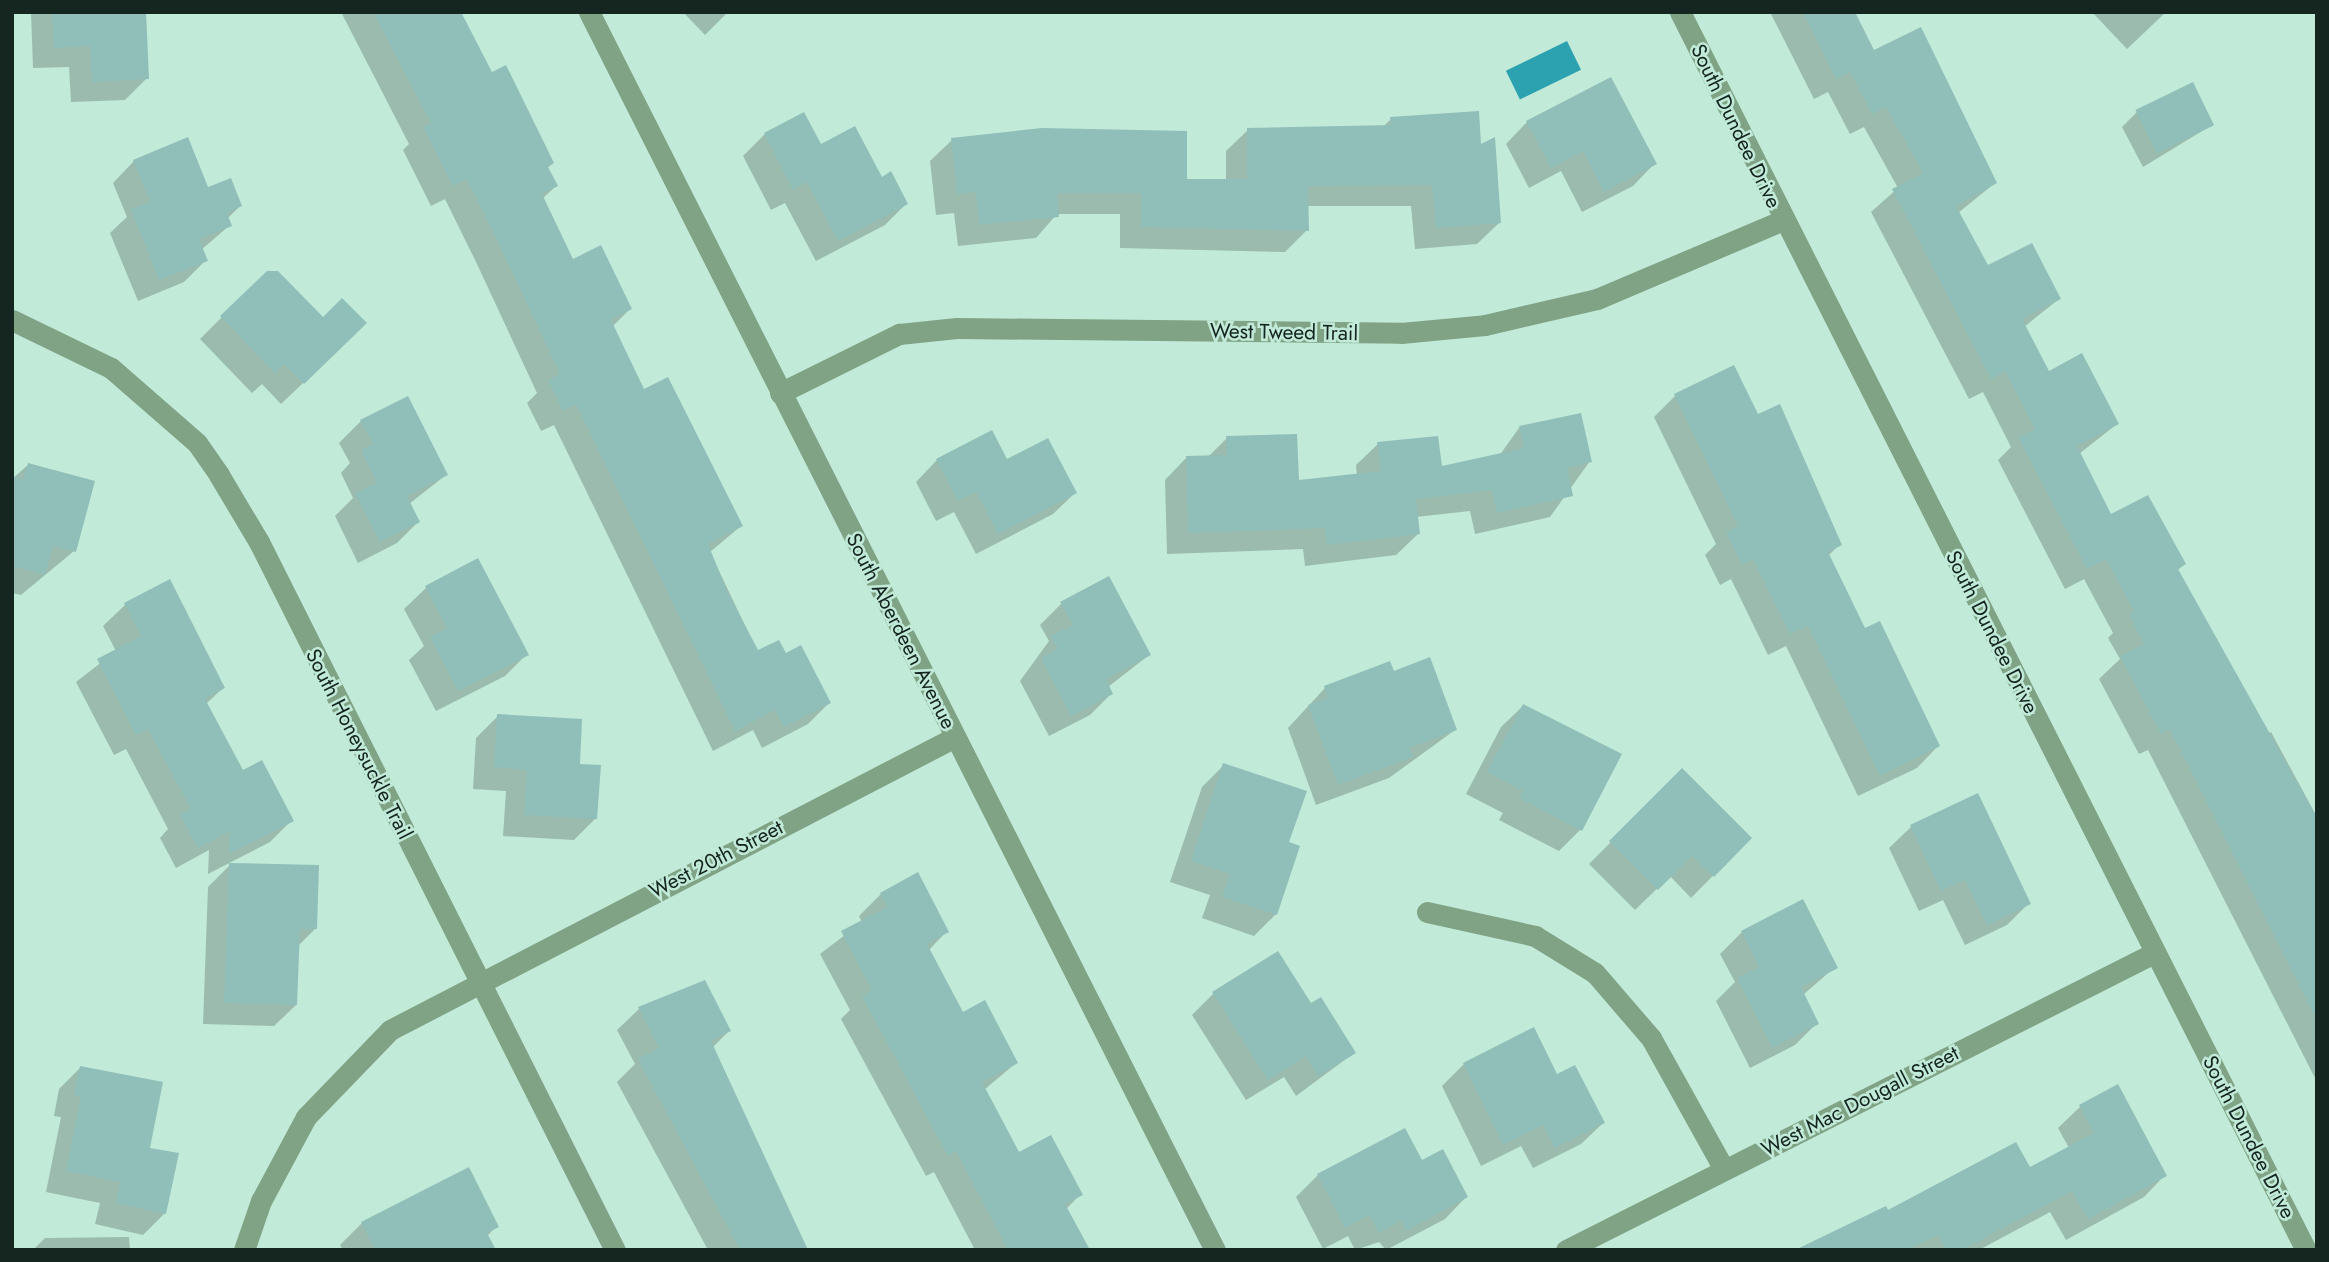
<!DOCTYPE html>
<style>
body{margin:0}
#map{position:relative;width:2329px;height:1262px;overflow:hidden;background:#c1ead9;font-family:Jost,sans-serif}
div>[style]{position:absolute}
.water>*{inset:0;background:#2ca1b0;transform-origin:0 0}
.shadow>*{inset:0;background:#0003}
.building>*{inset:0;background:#90beb8;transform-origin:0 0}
.street>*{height:21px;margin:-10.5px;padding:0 10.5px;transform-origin:10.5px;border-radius:10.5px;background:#81a385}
span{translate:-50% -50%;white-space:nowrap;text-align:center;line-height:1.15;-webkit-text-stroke:5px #c1ead9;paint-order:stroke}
.street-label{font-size:21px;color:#15251f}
.frame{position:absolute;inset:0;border:14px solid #15251f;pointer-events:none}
</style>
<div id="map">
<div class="water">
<div style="left:1567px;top:41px;width:32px;height:68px;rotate:64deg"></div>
</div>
<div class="shadow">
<div style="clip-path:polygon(31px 12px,144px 12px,147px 78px,125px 100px,71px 102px,69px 67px,33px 68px)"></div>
<div style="clip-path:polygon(341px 12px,459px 12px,491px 74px,552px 163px,547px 168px,556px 186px,542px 199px,572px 261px,630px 309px,612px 327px,644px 391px,741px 526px,710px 552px,758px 653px,785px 655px,829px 703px,808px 724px,762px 748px,753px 730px,713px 751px,554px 425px,541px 431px,527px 403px,537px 393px,477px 264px,445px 199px,431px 206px,403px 150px,409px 144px)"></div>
<div style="clip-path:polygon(683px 12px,728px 12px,705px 35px)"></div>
<div style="clip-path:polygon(1770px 12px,1853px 12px,1873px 52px,1995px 183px,1958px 213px,1987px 268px,2059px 299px,2024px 327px,2048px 373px,2117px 424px,2079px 454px,2111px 517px,2184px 564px,2177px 571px,2264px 735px,2271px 732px,2317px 817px,2317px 1082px,2148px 750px,2139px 754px,2099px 679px,2120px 659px,2108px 638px,2113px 633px,2084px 579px,2065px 589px,1998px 460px,2011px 447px,1983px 392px,1969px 399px,1871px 212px,1898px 188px,1864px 127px,1850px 134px,1828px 92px,1814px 99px)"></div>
<div style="clip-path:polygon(2092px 12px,2166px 12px,2127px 49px)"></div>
<div style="clip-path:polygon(2137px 112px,2212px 125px,2143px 167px,2122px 127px)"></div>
<div style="clip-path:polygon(1391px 119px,1480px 147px,1499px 223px,1477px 244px,1415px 249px,1411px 206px,1307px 206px,1307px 230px,1285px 252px,1120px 248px,1120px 214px,1057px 214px,1036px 238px,958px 246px,954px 213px,936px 215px,930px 161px,952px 140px,1185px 181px,1226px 181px,1226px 151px,1248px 130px,1383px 127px)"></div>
<div style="clip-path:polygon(1527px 122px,1654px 164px,1633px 186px,1582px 212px,1561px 171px,1529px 188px,1506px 144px)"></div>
<div style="clip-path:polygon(765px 134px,820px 146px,881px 179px,906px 204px,885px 225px,816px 261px,785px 203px,771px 210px,743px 156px)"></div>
<div style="clip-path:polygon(134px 161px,240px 206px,227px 219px,230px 225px,201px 250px,206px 260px,184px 282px,138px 301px,110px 233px,127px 217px,113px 183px)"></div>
<div style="clip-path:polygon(267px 272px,343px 345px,281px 404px,262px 384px,252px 393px,200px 339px)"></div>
<div style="clip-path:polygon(1675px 396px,1757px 417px,1840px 544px,1828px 556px,1864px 630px,1938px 746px,1917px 768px,1858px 796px,1786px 646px,1768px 655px,1731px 579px,1720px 585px,1705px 555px,1716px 544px,1654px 417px)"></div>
<div style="clip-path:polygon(1580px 415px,1590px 461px,1550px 517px,1475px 534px,1470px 511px,1416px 517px,1418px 534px,1396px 555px,1305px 566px,1303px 549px,1167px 554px,1165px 480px,1186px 458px,1207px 458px,1227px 438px,1297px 482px,1357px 476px,1356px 465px,1378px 444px,1440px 469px,1499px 456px,1519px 428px)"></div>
<div style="clip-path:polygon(361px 421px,446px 475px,409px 504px,418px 522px,397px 543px,358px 563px,335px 516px,353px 498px,341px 473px,350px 463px,339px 443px)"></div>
<div style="clip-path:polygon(937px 460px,1006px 461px,1075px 493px,1053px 514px,976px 554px,954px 512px,936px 521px,916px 482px)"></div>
<div style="clip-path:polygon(28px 465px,74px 551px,21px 595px,12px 593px,12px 479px)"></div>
<div style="clip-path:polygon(169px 581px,223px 688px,206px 704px,242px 772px,291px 821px,270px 842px,208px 874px,209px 850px,176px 868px,160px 838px,168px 829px,126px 749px,114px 755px,76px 682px,116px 651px,103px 626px,125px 605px)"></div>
<div style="clip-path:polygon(426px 588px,527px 654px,505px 676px,436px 711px,409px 660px,424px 646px,404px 609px)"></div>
<div style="clip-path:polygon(1062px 603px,1149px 655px,1108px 687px,1111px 694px,1090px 715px,1049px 736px,1020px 681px,1049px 641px,1040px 625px)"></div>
<div style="clip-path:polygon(1393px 673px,1455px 730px,1389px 778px,1316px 805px,1288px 728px,1325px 688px)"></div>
<div style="clip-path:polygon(1523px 706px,1580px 830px,1559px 851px,1499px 820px,1503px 813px,1466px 794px,1501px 727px)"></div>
<div style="clip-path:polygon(498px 716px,578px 766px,596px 818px,574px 840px,503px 836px,506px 791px,473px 789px,476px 738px)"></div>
<div style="clip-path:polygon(1224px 765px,1287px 843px,1276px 914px,1254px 936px,1202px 918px,1210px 895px,1170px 882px,1202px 787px)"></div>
<div style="clip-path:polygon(1682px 771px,1750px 838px,1691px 898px,1670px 876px,1635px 910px,1589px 864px)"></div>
<div style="clip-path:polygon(1911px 827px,2029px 903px,2007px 925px,1965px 945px,1943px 900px,1919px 911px,1889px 848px)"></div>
<div style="clip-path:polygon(230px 865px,316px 928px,298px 946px,296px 1005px,274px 1026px,203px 1024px,208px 887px)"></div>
<div style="clip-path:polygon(881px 894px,947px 931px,929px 950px,963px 1014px,1016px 1063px,984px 1090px,1018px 1154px,1081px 1194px,1066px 1209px,1088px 1250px,975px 1250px,934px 1172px,926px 1176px,841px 1019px,850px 1010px,820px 954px,862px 922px,859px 916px)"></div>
<div style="clip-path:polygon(1742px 932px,1835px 967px,1803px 995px,1817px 1023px,1795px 1045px,1750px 1068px,1716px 1001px,1735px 982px,1720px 954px)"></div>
<div style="clip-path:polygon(1213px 994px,1311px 1005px,1354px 1053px,1296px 1096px,1284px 1077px,1246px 1100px,1192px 1015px)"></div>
<div style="clip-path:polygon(639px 1009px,729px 1031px,712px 1048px,807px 1250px,708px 1250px,617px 1082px,635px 1064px,617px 1030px)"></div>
<div style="clip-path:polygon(1464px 1064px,1556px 1076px,1603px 1123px,1581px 1144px,1533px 1168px,1521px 1146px,1481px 1166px,1442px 1086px)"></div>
<div style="clip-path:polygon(81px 1067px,148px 1149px,165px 1213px,143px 1235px,95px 1224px,100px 1203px,46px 1192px,61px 1117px,54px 1116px,59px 1089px)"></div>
<div style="clip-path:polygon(2117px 1087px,2165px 1175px,2144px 1197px,2066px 1240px,2050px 1212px,1979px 1250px,1815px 1250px,1887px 1213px,2029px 1169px,2069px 1148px,2058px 1128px,2080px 1107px)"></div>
<div style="clip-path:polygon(1404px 1130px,1421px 1162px,1466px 1197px,1445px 1219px,1386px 1250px,1379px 1242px,1355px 1250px,1348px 1236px,1323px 1249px,1296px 1197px,1318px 1175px)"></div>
<div style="clip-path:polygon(362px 1223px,497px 1226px,487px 1236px,494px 1250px,343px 1250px,340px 1245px)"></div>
<div style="clip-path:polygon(129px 1237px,130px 1250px,33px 1250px,45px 1238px)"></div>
</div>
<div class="building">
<div style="clip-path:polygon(52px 12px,146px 12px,149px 79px,92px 82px,90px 46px,54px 48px)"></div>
<div style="clip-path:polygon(373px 12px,461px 12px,492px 72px,506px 65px,554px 163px,548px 167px,558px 186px,542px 194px,573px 259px,601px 245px,632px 309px,611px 320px,644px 389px,668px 377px,743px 526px,708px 544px,727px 591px,758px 650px,779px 640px,786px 653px,801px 645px,831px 703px,784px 727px,775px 710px,735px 731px,576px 404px,563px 411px,548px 380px,560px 374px,498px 242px,467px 179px,453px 186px,423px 127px,431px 123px)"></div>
<div style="clip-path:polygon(1803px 12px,1855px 12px,1874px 50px,1921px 27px,1997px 183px,1956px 206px,1988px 265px,2032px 243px,2061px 299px,2022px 319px,2049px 371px,2082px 353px,2119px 424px,2077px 446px,2111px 514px,2148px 495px,2186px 564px,2178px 569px,2317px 818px,2317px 1021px,2170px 729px,2161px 734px,2120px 656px,2144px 644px,2129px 615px,2134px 611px,2106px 559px,2087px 569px,2018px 437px,2035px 429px,2005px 371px,1991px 379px,1892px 189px,1923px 173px,1886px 107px,1872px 114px,1850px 72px,1836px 79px)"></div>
<div style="clip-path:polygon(1611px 77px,1657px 164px,1604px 192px,1583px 151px,1551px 168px,1526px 121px)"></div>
<div style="left:2193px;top:82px;width:48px;height:64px;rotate:64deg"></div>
<div style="clip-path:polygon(1479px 111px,1481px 144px,1495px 137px,1501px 223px,1436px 228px,1432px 185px,1308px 186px,1309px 231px,1141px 227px,1141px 193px,1057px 193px,1059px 217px,979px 225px,976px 192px,957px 194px,951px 138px,1042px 128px,1187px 131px,1187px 179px,1247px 179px,1247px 128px,1391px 125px,1390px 117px)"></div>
<div style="clip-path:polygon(804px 112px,821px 144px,855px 126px,882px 177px,891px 171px,908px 204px,838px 241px,807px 182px,793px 190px,764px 133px)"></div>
<div style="clip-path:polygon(188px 137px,208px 187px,231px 178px,242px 206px,227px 213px,232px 226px,199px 239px,208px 261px,159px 280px,131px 209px,150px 202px,133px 160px)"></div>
<div style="clip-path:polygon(267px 271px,278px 271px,323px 317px,342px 298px,367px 323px,304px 384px,284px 364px,275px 373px,220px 316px)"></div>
<div style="clip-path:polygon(1734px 365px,1758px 414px,1780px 404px,1842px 545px,1828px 552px,1865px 628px,1880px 621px,1940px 746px,1880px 776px,1808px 626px,1790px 634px,1753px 559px,1742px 565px,1726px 532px,1738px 526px,1674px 394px)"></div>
<div style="clip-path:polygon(408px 396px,448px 475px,407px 496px,420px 522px,380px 542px,355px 493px,377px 483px,361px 450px,373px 444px,360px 420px)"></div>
<div style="clip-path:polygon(1581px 413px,1592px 462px,1567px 468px,1573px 496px,1497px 513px,1492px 490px,1416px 499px,1420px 534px,1327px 545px,1325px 528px,1188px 533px,1186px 456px,1227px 455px,1226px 436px,1297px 434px,1299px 480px,1381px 471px,1377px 442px,1438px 436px,1442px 466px,1524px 448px,1519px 426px)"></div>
<div style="clip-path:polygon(992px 430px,1007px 459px,1048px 438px,1077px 493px,998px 534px,976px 492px,958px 501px,936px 459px)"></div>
<div style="clip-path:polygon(28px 463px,95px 481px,76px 552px,53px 546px,45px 575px,12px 566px,12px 477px,23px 480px)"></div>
<div style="clip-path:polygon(478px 558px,529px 655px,458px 691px,430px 637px,447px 628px,425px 586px)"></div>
<div style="clip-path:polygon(1109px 576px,1151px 655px,1106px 679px,1113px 694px,1071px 716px,1041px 658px,1058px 648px,1051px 636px,1073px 625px,1060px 602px)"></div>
<div style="clip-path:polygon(170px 579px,225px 688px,205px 699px,243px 770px,262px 760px,294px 821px,229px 854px,230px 831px,198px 848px,180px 815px,191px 809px,148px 729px,136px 735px,97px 659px,141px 636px,124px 603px)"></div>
<div style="clip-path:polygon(1430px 657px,1457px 730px,1409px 748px,1413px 757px,1338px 785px,1308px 705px,1328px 698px,1324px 686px,1390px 661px,1394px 671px)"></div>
<div style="clip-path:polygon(1523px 704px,1622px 754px,1582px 831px,1519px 798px,1523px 791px,1487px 772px)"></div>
<div style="clip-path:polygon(497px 714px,582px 719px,580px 764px,601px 765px,597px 819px,524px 815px,527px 770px,494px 767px)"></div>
<div style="clip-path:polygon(1223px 763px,1307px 791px,1289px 842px,1300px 846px,1277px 915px,1222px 897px,1230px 874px,1191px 861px)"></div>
<div style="clip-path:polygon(1682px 768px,1752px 838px,1714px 877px,1692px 856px,1658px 890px,1609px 841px)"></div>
<div style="clip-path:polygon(1978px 793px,2031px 904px,1987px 925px,1965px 880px,1941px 891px,1910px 825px)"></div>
<div style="clip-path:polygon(229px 863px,319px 865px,317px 929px,300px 929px,297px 1005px,224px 1003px)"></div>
<div style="clip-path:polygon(918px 872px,949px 932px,927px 944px,963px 1012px,985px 1000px,1018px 1063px,982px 1082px,1019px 1152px,1051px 1135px,1083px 1195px,1065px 1204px,1090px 1250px,1008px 1250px,956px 1151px,948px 1156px,862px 996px,872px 990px,841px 931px,887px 907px,880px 893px)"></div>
<div style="clip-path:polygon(1803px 899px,1838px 968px,1801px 987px,1819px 1024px,1772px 1048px,1737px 978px,1759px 967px,1741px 931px)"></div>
<div style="clip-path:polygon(1278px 951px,1311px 1003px,1321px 997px,1356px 1053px,1318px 1076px,1306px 1056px,1268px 1080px,1212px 992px)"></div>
<div style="clip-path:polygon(705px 980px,731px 1031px,711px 1041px,808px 1250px,740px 1250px,638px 1059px,659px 1048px,638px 1007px)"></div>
<div style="clip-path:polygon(1534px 1027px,1557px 1074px,1575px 1065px,1605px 1123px,1555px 1148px,1543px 1125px,1503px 1145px,1463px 1063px)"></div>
<div style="clip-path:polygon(80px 1066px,163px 1082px,150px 1148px,179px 1153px,166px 1214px,116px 1203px,120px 1182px,66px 1171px,81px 1096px,74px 1095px)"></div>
<div style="clip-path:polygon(2118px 1084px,2167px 1176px,2088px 1219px,2072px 1191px,1962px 1250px,1946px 1250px,1938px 1235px,1906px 1250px,1795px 1250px,1886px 1206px,1888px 1210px,2016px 1142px,2030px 1167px,2094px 1133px,2079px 1105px)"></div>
<div style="clip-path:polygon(1405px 1128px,1422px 1160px,1443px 1149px,1468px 1197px,1406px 1231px,1401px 1221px,1379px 1233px,1369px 1215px,1345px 1228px,1317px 1174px)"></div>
<div style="clip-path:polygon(469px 1167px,499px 1227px,487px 1233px,496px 1250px,375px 1250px,361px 1222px)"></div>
</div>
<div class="street">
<div style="left:589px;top:12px;width:1387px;rotate:63.18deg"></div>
<div style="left:1680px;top:12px;width:1387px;rotate:63.18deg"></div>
<div style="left:12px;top:320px;width:110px;rotate:25.9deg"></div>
<div style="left:111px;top:368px;width:114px;rotate:41.1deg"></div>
<div style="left:197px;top:443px;width:39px;rotate:55deg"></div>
<div style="left:219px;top:475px;width:78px;rotate:59.2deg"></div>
<div style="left:259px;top:542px;width:792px;rotate:63.31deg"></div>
<div style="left:780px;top:393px;width:133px;rotate:-26.4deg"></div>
<div style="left:899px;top:334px;width:58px;rotate:-5.9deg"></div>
<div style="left:957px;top:328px;width:444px;rotate:0.6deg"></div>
<div style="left:1401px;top:333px;width:84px;rotate:-5.4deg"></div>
<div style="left:1485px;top:325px;width:115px;rotate:-13.1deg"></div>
<div style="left:1597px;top:299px;width:202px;rotate:-23deg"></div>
<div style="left:1427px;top:912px;width:111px;rotate:12.5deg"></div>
<div style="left:1535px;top:936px;width:70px;rotate:31.7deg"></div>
<div style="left:1595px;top:973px;width:86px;rotate:49.3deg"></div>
<div style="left:1651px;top:1038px;width:150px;rotate:60.9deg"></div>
<div style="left:244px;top:1250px;width:52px;rotate:-70.9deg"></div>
<div style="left:261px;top:1201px;width:95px;rotate:-61.8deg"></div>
<div style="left:306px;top:1117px;width:121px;rotate:-46deg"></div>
<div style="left:390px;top:1030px;width:636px;rotate:-27.41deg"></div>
<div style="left:1566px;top:1250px;width:659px;rotate:-26.8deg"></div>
</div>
<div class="street-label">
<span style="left:1736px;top:126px;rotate:64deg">South Dundee Drive</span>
<span style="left:1284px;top:332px;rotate:1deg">West Tweed Trail</span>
<span style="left:901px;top:631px;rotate:63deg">South Aberdeen Avenue</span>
<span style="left:1992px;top:632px;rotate:63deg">South Dundee Drive</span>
<span style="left:359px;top:744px;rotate:63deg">South Honeysuckle Trail</span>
<span style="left:716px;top:859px;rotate:-27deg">West 20th Street</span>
<span style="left:1860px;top:1101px;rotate:-27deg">West Mac Dougall Street</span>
<span style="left:2249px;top:1137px;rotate:63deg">South Dundee Drive</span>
</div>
<div class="frame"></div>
</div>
